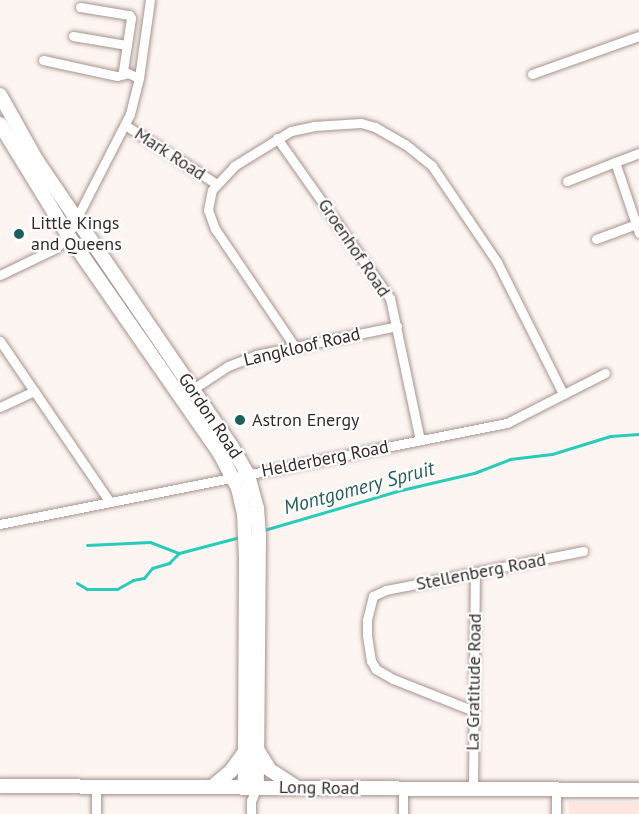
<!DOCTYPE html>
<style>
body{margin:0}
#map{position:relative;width:639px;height:814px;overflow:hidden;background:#fdf5f2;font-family:"PT Sans",sans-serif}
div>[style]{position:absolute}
.built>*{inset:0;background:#fde7e0;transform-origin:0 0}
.stream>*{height:3px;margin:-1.5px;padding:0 1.5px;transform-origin:1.5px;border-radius:1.5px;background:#28ccb9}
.roads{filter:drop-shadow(0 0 2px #a6948e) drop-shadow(0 0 2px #a6948e)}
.street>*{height:9px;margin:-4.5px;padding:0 4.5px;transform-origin:4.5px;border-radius:4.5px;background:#fff}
.secondary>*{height:14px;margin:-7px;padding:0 7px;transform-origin:7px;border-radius:7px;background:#fff}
.dots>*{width:16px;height:16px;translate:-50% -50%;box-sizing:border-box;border:3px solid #fff;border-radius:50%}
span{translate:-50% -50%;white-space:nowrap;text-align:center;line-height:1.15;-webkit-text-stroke:4.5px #fff;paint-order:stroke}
.street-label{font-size:18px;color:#332c29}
.poi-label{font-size:18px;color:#332c29}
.left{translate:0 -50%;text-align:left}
.water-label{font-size:20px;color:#246058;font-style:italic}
</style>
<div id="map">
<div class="built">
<div style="left:569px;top:802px;width:70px;height:12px"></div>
</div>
<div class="stream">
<div style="left:264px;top:530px;width:139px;rotate:-16.3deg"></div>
<div style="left:397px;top:491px;width:79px;rotate:-13.2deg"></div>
<div style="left:474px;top:473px;width:39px;rotate:-21deg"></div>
<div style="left:510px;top:459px;width:42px;rotate:-6.8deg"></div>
<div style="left:552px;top:454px;width:61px;rotate:-17.2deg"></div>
<div style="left:610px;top:436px;width:29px;rotate:-4deg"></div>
<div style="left:87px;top:545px;width:63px;rotate:-2.7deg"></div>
<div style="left:150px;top:542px;width:31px;rotate:21deg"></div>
<div style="left:179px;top:553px;width:63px;rotate:-14.7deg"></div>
<div style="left:77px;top:583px;width:12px;rotate:31deg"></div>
<div style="left:87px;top:589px;width:30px"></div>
<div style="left:117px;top:589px;width:18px;rotate:-29deg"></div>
<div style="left:133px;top:580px;width:11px;rotate:-10deg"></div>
<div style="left:144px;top:578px;width:13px;rotate:-51deg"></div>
<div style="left:152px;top:568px;width:18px;rotate:-16deg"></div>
<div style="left:169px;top:563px;width:13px;rotate:-45deg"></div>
</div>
<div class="roads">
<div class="street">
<div style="left:80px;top:7px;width:50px;rotate:9.3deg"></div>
<div style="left:129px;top:15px;width:4px;rotate:56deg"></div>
<div style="left:131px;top:18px;width:54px;rotate:98.6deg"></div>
<div style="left:123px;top:71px;width:17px;rotate:24deg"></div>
<div style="left:73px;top:36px;width:55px;rotate:9.5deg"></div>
<div style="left:43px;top:60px;width:76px;rotate:12.2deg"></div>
<div style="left:117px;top:76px;width:8px;rotate:-14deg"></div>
<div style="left:532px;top:74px;width:114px;rotate:-19.6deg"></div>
<div style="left:125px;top:125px;width:107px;rotate:32.8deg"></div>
<div style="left:277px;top:138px;width:196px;rotate:54.8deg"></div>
<div style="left:390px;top:298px;width:145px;rotate:78.1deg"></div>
<div style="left:639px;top:153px;width:26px;rotate:159deg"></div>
<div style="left:615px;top:162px;width:75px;rotate:71.3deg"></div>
<div style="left:567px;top:181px;width:52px;rotate:-21.6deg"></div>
<div style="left:596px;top:239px;width:46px;rotate:-20.4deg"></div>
<div style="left:0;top:275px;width:62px;rotate:-25.7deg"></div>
<div style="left:56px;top:248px;width:18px;rotate:-47deg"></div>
<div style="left:68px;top:235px;width:136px;rotate:-62.9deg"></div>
<div style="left:130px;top:114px;width:37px;rotate:-76deg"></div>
<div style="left:139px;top:78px;width:79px;rotate:-82deg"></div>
<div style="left:0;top:341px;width:195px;rotate:55.7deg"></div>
<div style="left:295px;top:347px;width:143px;rotate:-124.1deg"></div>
<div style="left:215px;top:229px;width:20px;rotate:-110deg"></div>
<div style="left:208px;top:210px;width:20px;rotate:-79deg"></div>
<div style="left:212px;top:190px;width:33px;rotate:-47deg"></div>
<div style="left:234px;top:166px;width:67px;rotate:-31.6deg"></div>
<div style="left:291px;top:131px;width:24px;rotate:-12deg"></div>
<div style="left:314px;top:126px;width:47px;rotate:-3.7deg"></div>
<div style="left:361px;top:123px;width:15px;rotate:16deg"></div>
<div style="left:375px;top:127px;width:34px;rotate:30deg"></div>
<div style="left:405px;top:144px;width:35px;rotate:39deg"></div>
<div style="left:432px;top:166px;width:116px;rotate:55.9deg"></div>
<div style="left:497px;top:262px;width:148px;rotate:63.4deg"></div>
<div style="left:190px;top:391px;width:45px;rotate:-33.3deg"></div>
<div style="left:228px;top:366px;width:30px;rotate:-21deg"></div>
<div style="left:256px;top:355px;width:144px;rotate:-11.6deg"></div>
<div style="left:0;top:407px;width:38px;rotate:-25deg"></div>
<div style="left:0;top:524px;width:517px;rotate:-11.27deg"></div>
<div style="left:507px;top:423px;width:110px;rotate:-27deg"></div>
<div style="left:474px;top:711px;width:87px;rotate:-158.4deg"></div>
<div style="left:393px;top:679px;width:20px;rotate:-150deg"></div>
<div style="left:376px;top:669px;width:9px;rotate:-122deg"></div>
<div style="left:371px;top:661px;width:26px;rotate:-99deg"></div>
<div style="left:367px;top:635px;width:15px;rotate:-90deg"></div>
<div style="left:367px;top:620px;width:25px;rotate:-76deg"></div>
<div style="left:373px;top:596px;width:14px;rotate:-25deg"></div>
<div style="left:386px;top:590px;width:201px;rotate:-11.2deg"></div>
<div style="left:403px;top:789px;width:25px;rotate:90deg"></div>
<div style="left:473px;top:790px;width:216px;rotate:-89.5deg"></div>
<div style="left:96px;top:814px;width:27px;rotate:-90deg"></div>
<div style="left:251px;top:814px;width:13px;rotate:-90deg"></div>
<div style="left:251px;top:801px;width:16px;rotate:-68deg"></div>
<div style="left:556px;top:814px;width:23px;rotate:-90deg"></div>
</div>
<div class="secondary">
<div style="left:0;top:95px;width:76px;rotate:60.7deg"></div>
<div style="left:37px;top:161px;width:346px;rotate:55.7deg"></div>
<div style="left:232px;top:447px;width:32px;rotate:60deg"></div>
<div style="left:248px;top:475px;width:34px;rotate:75deg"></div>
<div style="left:257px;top:508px;width:27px;rotate:86deg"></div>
<div style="left:259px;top:535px;width:251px;rotate:90.5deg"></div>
<div style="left:0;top:124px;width:130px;rotate:58.5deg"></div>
<div style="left:68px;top:235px;width:264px;rotate:55.2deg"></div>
<div style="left:219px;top:452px;width:41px;rotate:62.2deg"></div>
<div style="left:238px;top:488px;width:26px;rotate:77deg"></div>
<div style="left:244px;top:513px;width:45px;rotate:87.5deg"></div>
<div style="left:246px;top:558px;width:228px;rotate:90.3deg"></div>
<div style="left:258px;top:751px;width:22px;rotate:58deg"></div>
<div style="left:270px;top:770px;width:30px;rotate:33deg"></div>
<div style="left:0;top:786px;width:639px;rotate:0.36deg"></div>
<div style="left:212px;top:787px;width:25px;rotate:-40deg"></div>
<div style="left:231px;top:771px;width:26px;rotate:-54deg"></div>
</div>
</div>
<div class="dots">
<div style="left:19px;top:234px;background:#186259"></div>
<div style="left:240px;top:420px;background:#186259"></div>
</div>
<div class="street-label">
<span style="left:170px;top:154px;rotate:33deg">Mark Road</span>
<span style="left:354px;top:248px;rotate:56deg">Groenhof Road</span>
<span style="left:302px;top:347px;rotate:-13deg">Langkloof Road</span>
<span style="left:210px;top:416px;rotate:56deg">Gordon Road</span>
<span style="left:325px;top:459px;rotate:-11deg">Helderberg Road</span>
<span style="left:481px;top:572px;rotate:-11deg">Stellenberg Road</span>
<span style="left:474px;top:682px;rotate:-89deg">La Gratitude Road</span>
<span style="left:319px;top:788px;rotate:1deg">Long Road</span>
</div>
<div class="poi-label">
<span class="left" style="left:31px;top:234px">Little Kings<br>and Queens</span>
<span class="left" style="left:252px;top:420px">Astron Energy</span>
</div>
<div class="water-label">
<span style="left:359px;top:488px;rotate:-15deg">Montgomery Spruit</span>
</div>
</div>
